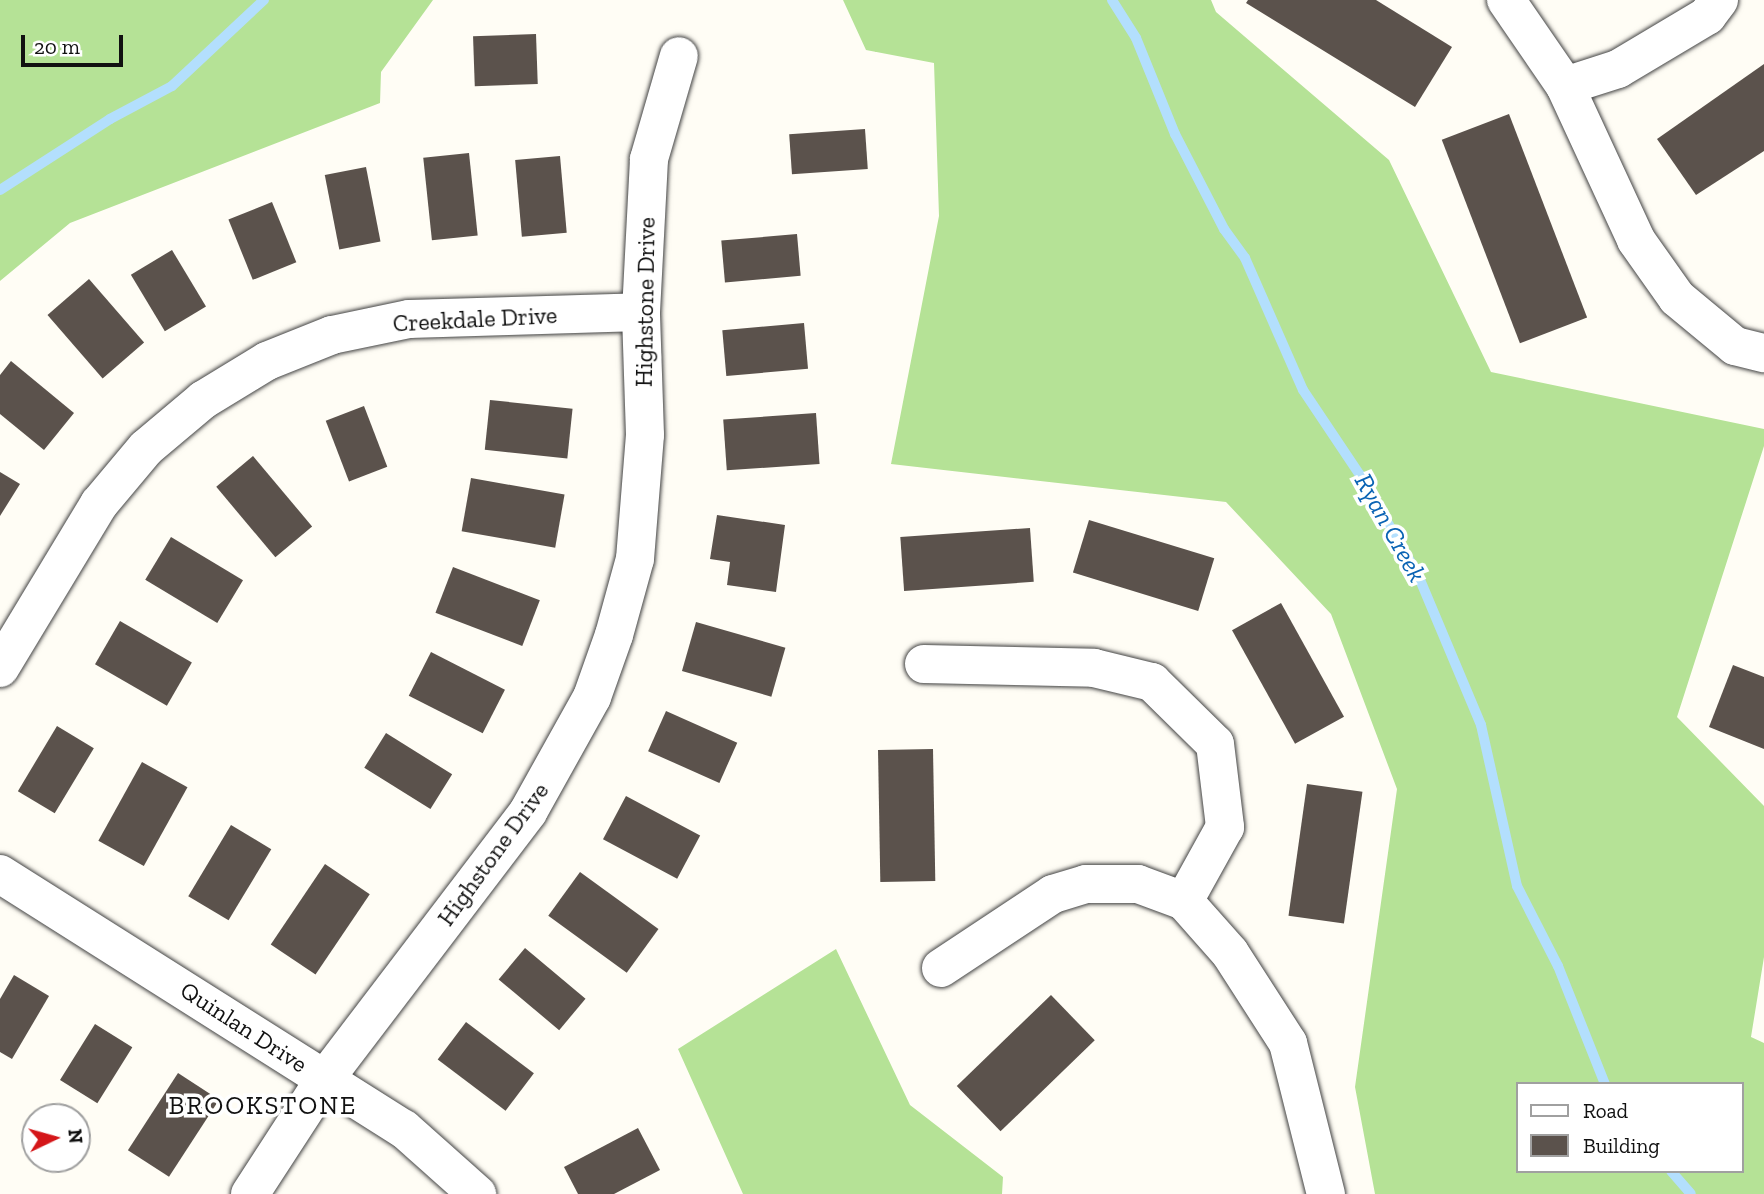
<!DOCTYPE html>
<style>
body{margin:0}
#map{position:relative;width:1764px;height:1194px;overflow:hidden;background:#fffdf5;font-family:"Zilla Slab",serif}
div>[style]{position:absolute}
.forest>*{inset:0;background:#b5e296}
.stream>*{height:10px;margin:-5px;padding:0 5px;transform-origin:5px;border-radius:5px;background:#b3dffd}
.building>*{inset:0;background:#5b524c;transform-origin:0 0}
.roads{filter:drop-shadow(0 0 2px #444) drop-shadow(0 0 2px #444)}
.minor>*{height:38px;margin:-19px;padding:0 19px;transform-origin:19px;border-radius:19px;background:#fff}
span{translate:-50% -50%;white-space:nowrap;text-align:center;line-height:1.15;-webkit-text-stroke:7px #fff;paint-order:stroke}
.street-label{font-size:24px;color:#111}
.water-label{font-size:26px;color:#0963b4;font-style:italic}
.neighbourhood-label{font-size:26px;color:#111;letter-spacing:2px}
.legend{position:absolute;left:1516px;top:1082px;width:228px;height:91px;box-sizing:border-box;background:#fff;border:2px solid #a0a0a0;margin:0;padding:9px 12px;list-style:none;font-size:21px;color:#111}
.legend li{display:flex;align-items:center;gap:14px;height:35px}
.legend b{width:35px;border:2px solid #a0a0a0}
.north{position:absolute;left:21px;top:1103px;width:70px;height:70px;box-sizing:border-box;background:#fff;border:2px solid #a0a0a0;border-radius:50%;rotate:85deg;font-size:19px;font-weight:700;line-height:28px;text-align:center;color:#111}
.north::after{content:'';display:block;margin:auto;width:24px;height:32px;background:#d41619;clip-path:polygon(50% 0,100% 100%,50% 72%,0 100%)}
.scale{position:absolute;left:21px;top:35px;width:102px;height:32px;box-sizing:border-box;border:4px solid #111;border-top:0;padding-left:9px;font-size:21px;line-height:24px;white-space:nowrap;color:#111;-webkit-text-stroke:5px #fff;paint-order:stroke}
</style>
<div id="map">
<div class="forest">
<div style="clip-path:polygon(0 0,433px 0,381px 72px,380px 103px,70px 223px,0 281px)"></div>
<div style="clip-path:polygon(evenodd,843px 0,1211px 0,1216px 12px,1389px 160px,1491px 372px,1764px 429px,1764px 446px,1677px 717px,1764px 806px,1764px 957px,1751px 1037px,1764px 1043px,1764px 1194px,1375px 1194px,1355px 1087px,1397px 789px,1331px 614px,1226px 502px,891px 464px,939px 216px,934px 63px,866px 50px,843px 0,1517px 1084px,1741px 1084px,1741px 1171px,1517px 1171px,1517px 1084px)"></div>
<div style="clip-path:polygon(836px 949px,910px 1105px,1003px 1177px,1002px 1194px,743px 1194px,678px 1049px)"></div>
</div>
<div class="stream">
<div style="left:1112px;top:0;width:45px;rotate:57.7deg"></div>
<div style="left:1136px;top:38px;width:104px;rotate:67.9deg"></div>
<div style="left:1175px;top:134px;width:107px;rotate:62.7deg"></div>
<div style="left:1224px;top:229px;width:36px;rotate:54deg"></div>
<div style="left:1245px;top:258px;width:144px;rotate:66.3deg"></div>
<div style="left:1303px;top:390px;width:102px;rotate:56.2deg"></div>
<div style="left:1360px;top:475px;width:116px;rotate:59.9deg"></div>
<div style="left:1418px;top:575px;width:163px;rotate:67.2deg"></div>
<div style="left:1481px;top:725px;width:165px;rotate:77.4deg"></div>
<div style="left:1517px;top:886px;width:90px;rotate:62.9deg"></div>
<div style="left:1558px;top:966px;width:127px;rotate:68.3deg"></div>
<div style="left:0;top:190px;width:131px;rotate:-32.8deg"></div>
<div style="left:110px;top:119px;width:70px;rotate:-28deg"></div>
<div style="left:172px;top:86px;width:126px;rotate:-43.1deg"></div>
<div style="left:1671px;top:1171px;width:30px;rotate:49deg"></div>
</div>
<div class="building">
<div style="clip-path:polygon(1248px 0,1376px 0,1452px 47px,1415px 107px,1246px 3px)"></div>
<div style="left:536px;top:34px;width:50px;height:63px;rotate:88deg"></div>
<div style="clip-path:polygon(1764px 64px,1764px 151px,1696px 195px,1657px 139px)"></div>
<div style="left:1509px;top:114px;width:218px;height:72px;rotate:69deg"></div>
<div style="left:865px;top:129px;width:40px;height:76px;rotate:86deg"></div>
<div style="left:469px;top:153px;width:83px;height:46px;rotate:84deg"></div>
<div style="left:560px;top:156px;width:77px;height:45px;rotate:85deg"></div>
<div style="left:366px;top:167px;width:76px;height:42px;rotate:79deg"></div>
<div style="left:272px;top:202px;width:65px;height:47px;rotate:68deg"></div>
<div style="left:797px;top:234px;width:42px;height:76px;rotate:85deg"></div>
<div style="left:172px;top:250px;width:66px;height:48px;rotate:59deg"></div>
<div style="left:89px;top:279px;width:84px;height:55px;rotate:49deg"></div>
<div style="left:804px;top:323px;width:46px;height:82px;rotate:85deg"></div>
<div style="clip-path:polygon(11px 361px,74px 413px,44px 450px,0 414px,0 375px)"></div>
<div style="left:490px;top:400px;width:83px;height:50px;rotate:6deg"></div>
<div style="left:364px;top:406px;width:65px;height:41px;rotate:69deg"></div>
<div style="left:816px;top:413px;width:51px;height:93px;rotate:86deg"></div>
<div style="left:253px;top:456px;width:92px;height:48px;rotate:50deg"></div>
<div style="clip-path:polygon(0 472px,20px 484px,0 516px)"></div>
<div style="left:471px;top:478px;width:95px;height:54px;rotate:10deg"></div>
<div style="clip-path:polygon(717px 515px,785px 525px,776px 592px,727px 585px,730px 562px,710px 559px)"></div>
<div style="left:1089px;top:520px;width:131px;height:55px;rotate:17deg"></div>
<div style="left:1030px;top:528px;width:54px;height:130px;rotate:86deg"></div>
<div style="left:171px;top:537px;width:84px;height:50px;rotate:31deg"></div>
<div style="left:453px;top:567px;width:93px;height:49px;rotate:21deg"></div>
<div style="left:1281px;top:603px;width:130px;height:56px;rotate:61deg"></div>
<div style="left:120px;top:621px;width:83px;height:50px;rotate:30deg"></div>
<div style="left:696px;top:622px;width:93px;height:51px;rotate:16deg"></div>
<div style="left:431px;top:652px;width:83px;height:49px;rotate:27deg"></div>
<div style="clip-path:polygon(1733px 665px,1764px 677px,1764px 749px,1709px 727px)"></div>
<div style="left:666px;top:711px;width:78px;height:44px;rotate:24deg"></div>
<div style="left:57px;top:726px;width:43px;height:76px;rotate:31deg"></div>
<div style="left:386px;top:733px;width:78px;height:41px;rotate:32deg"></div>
<div style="left:933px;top:749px;width:132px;height:55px;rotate:89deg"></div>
<div style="left:142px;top:762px;width:52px;height:90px;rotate:29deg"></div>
<div style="left:1307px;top:784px;width:56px;height:133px;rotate:8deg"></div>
<div style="left:626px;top:796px;width:84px;height:49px;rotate:28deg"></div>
<div style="left:231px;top:825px;width:47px;height:83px;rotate:31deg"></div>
<div style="left:325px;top:864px;width:54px;height:97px;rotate:34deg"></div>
<div style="left:580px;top:872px;width:97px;height:54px;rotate:36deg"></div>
<div style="left:525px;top:948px;width:79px;height:41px;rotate:40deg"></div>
<div style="clip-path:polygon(14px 975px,49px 996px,12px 1059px,0 1052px,0 999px)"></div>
<div style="left:1051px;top:995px;width:63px;height:131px;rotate:46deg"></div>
<div style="left:466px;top:1022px;width:85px;height:47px;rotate:37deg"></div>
<div style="left:95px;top:1024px;width:44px;height:66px;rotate:32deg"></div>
<div style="left:178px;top:1073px;width:49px;height:92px;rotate:33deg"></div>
<div style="clip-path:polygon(638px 1128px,660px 1170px,614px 1194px,578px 1194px,564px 1167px)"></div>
</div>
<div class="roads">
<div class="minor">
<div style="left:1506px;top:0;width:104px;rotate:55.5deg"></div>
<div style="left:1565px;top:86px;width:170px;rotate:65.2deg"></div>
<div style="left:1636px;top:240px;width:71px;rotate:54.7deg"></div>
<div style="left:1677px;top:298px;width:75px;rotate:39.6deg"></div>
<div style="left:1735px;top:346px;width:30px;rotate:14deg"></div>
<div style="left:1565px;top:86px;width:56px;rotate:-17.8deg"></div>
<div style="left:1618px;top:69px;width:104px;rotate:-30.8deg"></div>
<div style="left:1707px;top:16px;width:20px;rotate:-53deg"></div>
<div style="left:924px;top:664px;width:170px;rotate:1.3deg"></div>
<div style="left:1094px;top:668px;width:60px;rotate:13.6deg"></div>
<div style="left:1152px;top:682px;width:88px;rotate:44.5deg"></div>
<div style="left:1215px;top:744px;width:84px;rotate:83.1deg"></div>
<div style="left:1225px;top:827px;width:85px;rotate:119deg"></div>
<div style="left:0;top:668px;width:192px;rotate:-58.9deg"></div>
<div style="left:99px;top:504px;width:73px;rotate:-50deg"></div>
<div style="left:146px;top:448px;width:75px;rotate:-40.1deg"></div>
<div style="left:203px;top:400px;width:75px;rotate:-31.4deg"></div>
<div style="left:267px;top:361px;width:70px;rotate:-21.8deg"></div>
<div style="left:332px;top:335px;width:79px;rotate:-11.7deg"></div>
<div style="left:409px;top:319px;width:232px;rotate:-1.7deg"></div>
<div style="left:0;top:874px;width:478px;rotate:32.3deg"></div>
<div style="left:404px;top:1129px;width:98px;rotate:41.7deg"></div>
<div style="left:941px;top:968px;width:134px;rotate:-33.5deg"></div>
<div style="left:1053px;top:894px;width:34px;rotate:-17deg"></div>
<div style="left:1086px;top:884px;width:52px"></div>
<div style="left:1138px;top:884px;width:49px;rotate:20.3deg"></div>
<div style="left:1184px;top:901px;width:69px;rotate:48.5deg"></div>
<div style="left:1230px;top:953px;width:107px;rotate:57.2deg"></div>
<div style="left:1288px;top:1043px;width:156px;rotate:75.9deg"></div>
<div style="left:250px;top:1194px;width:136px;rotate:-57deg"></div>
<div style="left:324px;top:1080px;width:337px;rotate:-52.7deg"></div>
<div style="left:528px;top:812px;width:132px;rotate:-60.9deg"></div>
<div style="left:592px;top:697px;width:66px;rotate:-70.5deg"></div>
<div style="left:614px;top:635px;width:79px;rotate:-74.6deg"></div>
<div style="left:635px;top:559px;width:124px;rotate:-85.4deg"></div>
<div style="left:645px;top:435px;width:123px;rotate:-91.9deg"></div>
<div style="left:641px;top:312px;width:153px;rotate:-87deg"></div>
<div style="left:649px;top:159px;width:107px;rotate:-73.8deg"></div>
</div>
</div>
<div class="street-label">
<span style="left:645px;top:302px;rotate:-89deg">Highstone Drive</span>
<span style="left:475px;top:319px;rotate:-3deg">Creekdale Drive</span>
<span style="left:493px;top:854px;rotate:-54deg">Highstone Drive</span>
<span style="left:244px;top:1027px;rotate:33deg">Quinlan Drive</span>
</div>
<div class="water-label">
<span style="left:1390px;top:528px;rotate:61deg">Ryan Creek</span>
</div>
<div class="neighbourhood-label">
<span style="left:263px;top:1106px">BROOKSTONE</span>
</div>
<ul class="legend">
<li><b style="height:9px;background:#fff"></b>Road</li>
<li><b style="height:19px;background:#5b524c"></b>Building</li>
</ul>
<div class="north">N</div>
<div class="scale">20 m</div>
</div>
